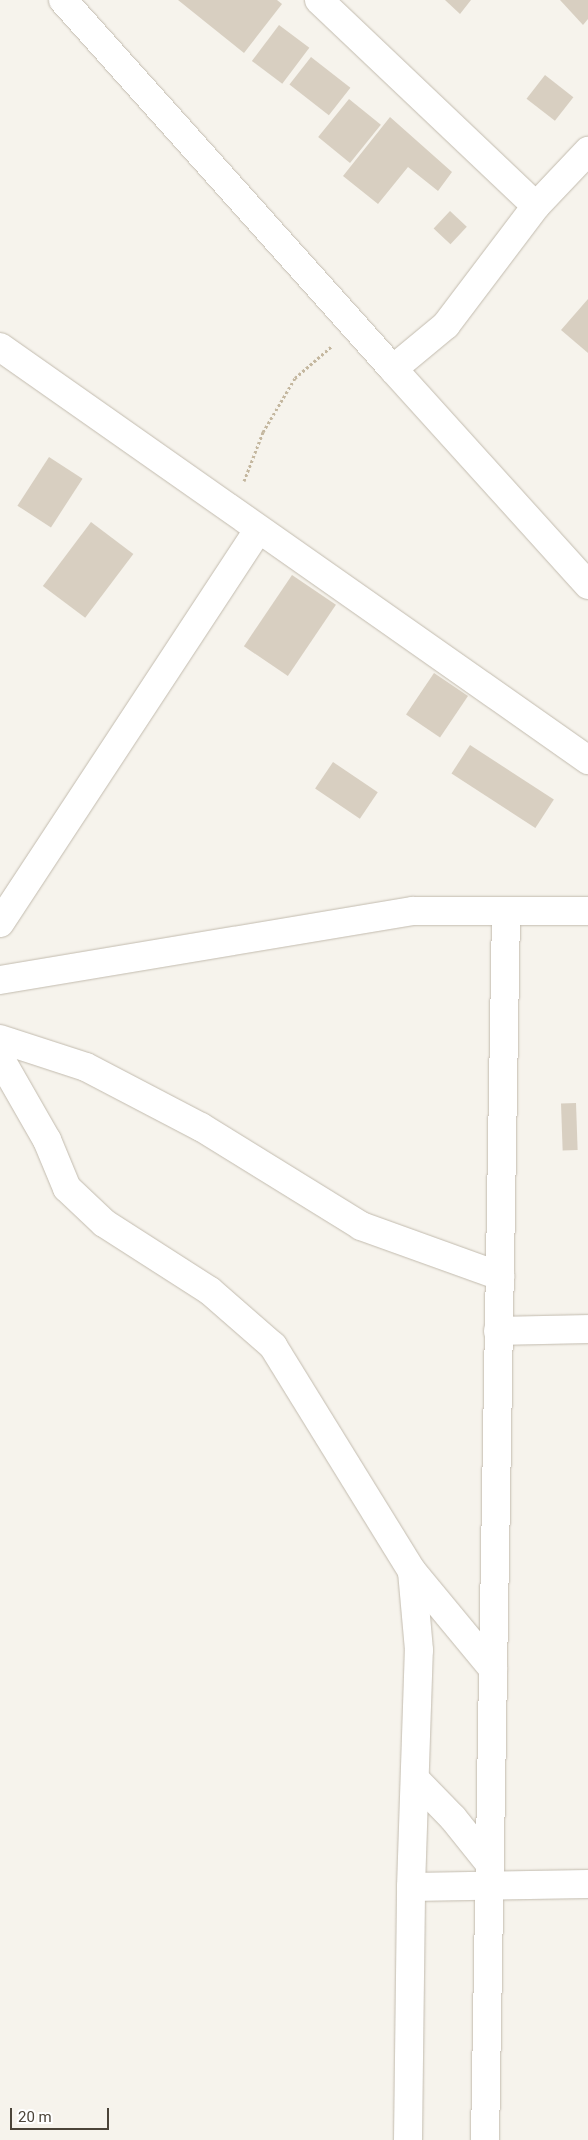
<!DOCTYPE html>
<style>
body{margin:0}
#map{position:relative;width:588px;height:2140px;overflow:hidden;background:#f6f3ec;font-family:Roboto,sans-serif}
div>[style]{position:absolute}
.building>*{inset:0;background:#d8cfc1;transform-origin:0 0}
.path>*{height:3px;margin-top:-1.5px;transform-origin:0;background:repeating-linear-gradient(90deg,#c4b79f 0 2.5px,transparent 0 5px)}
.roads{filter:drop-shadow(0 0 1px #c2bbae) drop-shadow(0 0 1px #c2bbae)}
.minor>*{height:28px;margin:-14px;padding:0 14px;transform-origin:14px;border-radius:14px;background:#fff}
span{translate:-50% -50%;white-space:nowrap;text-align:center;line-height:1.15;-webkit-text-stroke:4px #fff;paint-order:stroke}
.scale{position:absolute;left:10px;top:2108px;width:99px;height:22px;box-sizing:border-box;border:2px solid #4b4439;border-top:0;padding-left:6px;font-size:15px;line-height:18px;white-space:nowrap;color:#4b4439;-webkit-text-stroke:4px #fff;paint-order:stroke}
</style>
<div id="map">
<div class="building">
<div style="clip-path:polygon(178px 0,277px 0,282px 4px,244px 53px)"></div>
<div style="clip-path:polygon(445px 0,471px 0,460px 14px)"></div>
<div style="clip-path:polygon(560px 0,588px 0,588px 19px,583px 25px)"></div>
<div style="left:279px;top:25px;width:38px;height:45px;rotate:37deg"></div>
<div style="left:311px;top:57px;width:50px;height:35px;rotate:38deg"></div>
<div style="left:545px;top:75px;width:36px;height:30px;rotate:38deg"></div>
<div style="left:349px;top:99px;width:41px;height:49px;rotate:39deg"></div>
<div style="clip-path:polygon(390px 117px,452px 172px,438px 191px,408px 167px,378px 204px,343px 176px)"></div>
<div style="left:450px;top:211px;width:23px;height:24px;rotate:43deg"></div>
<div style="clip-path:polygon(588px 299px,588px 353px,561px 330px)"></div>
<div style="left:49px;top:457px;width:40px;height:58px;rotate:33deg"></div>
<div style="left:91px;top:522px;width:53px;height:80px;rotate:37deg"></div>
<div style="left:292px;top:575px;width:53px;height:86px;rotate:34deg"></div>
<div style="left:434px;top:673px;width:41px;height:50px;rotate:34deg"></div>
<div style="left:470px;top:745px;width:100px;height:34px;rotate:33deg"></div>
<div style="left:333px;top:762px;width:54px;height:32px;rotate:34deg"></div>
<div style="left:576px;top:1103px;width:47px;height:15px;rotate:88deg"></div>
</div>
<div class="path">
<div style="left:244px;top:481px;width:53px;rotate:-68.8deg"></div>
<div style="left:263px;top:432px;width:63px;rotate:-59.3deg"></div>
<div style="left:295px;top:378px;width:49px;rotate:-40.9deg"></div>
</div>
<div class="roads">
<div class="minor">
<div style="left:63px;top:0;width:495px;rotate:48.2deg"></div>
<div style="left:393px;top:369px;width:69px;rotate:-39.7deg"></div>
<div style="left:446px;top:325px;width:149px;rotate:-52.9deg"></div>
<div style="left:536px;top:206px;width:76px;rotate:-46.6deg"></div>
<div style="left:319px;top:0;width:299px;rotate:43.5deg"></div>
<div style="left:0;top:347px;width:719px;rotate:35.08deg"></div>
<div style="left:393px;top:369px;width:291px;rotate:47.9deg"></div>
<div style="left:0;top:923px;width:470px;rotate:-56.7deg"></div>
<div style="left:0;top:980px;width:419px;rotate:-9.5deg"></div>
<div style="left:413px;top:911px;width:175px"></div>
<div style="left:0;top:1039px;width:90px;rotate:18deg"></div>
<div style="left:86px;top:1067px;width:130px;rotate:27.6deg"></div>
<div style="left:201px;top:1127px;width:188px;rotate:31.7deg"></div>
<div style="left:361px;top:1226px;width:148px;rotate:19.8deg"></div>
<div style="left:0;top:1058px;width:95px;rotate:60.2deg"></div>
<div style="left:47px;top:1140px;width:52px;rotate:67.4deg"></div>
<div style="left:67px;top:1188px;width:51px;rotate:43.4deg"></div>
<div style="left:104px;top:1223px;width:126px;rotate:32.7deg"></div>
<div style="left:210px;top:1291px;width:84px;rotate:41.1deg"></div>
<div style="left:273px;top:1346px;width:264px;rotate:58.3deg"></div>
<div style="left:412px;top:1571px;width:127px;rotate:50.4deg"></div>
<div style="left:498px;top:1331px;width:90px;rotate:-1.3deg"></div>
<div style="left:416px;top:1780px;width:53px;rotate:45.8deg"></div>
<div style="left:453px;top:1818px;width:58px;rotate:51.3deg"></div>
<div style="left:411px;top:1887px;width:177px;rotate:-1deg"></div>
<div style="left:408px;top:2140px;width:253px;rotate:-89.3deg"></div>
<div style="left:411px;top:1887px;width:237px;rotate:-88.1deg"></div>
<div style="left:419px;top:1650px;width:79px;rotate:-95.1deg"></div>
<div style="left:485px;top:2140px;width:1226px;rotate:-89.02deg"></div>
</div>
</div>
<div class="scale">20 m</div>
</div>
